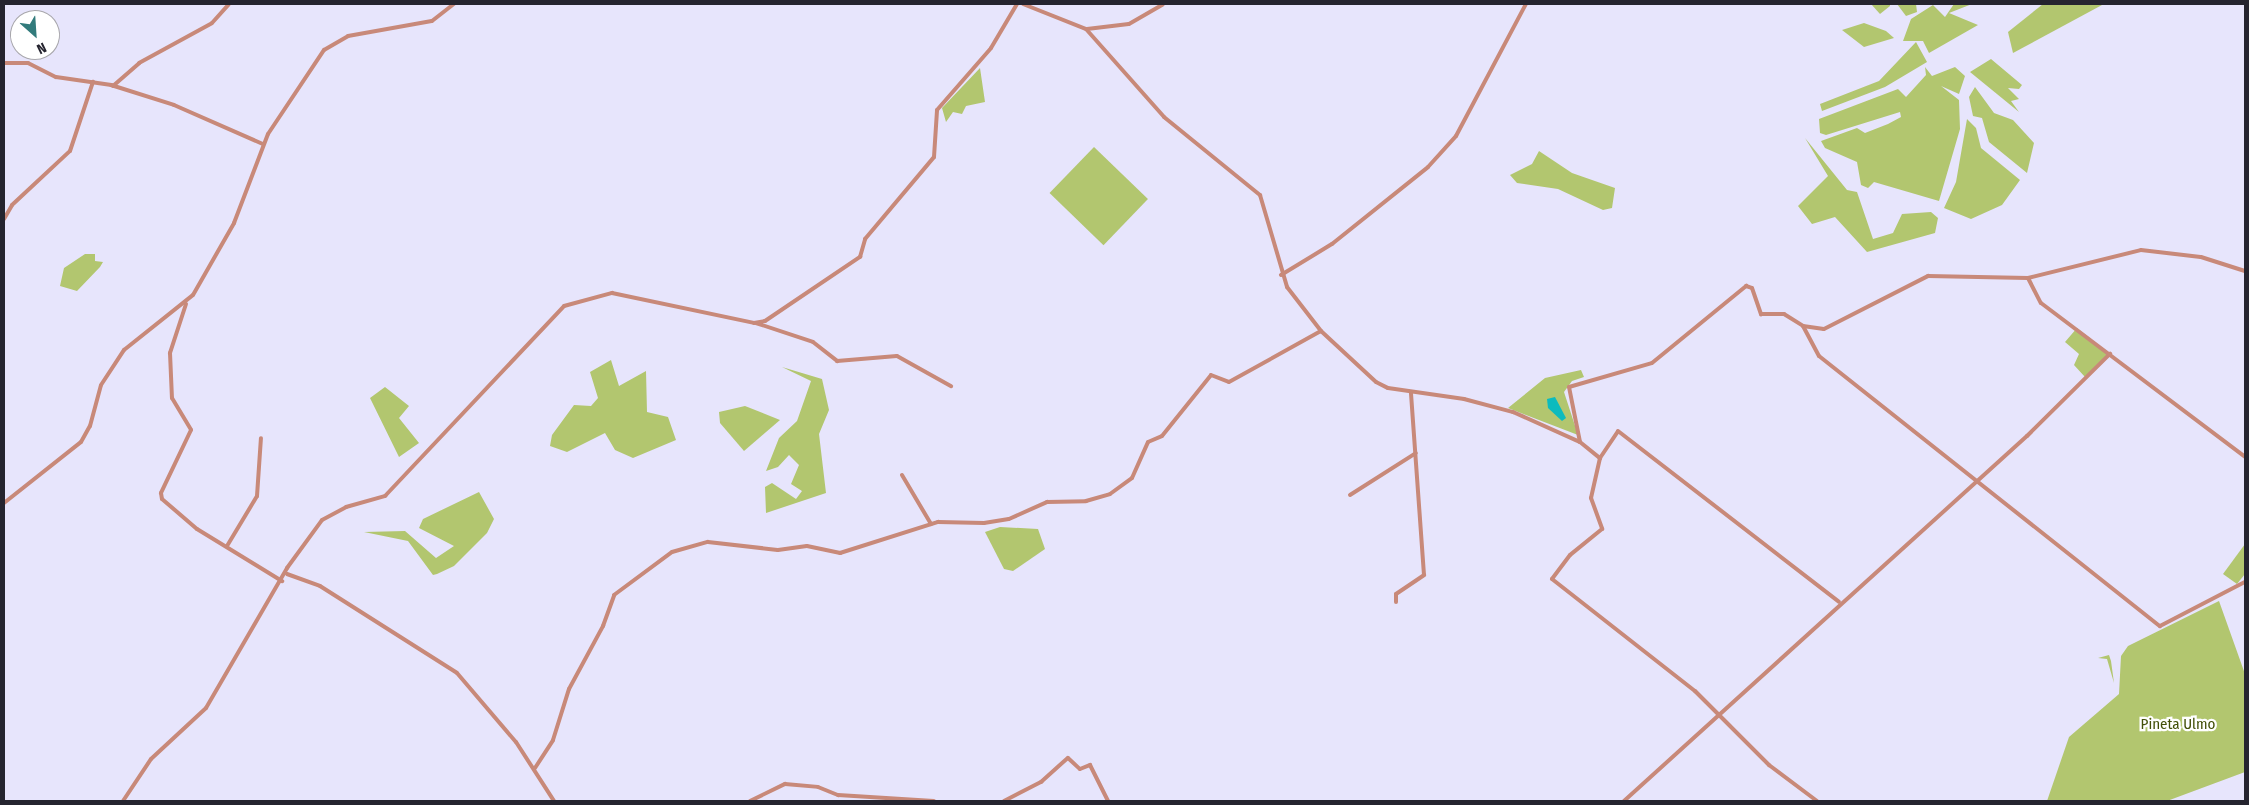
<!DOCTYPE html>
<style>
body{margin:0}
#map{position:relative;width:2249px;height:805px;overflow:hidden;background:#e7e5fc;font-family:"Fira Sans Condensed",sans-serif}
div>[style]{position:absolute}
.green>*{inset:0;background:#b2c66f;transform-origin:0 0}
.water>*{inset:0;background:#0cbbbe}
.minor>*{height:4px;margin:-2px;padding:0 2px;transform-origin:2px;border-radius:2px;background:#c88979}
span{translate:-50% -50%;white-space:nowrap;text-align:center;line-height:1.15;-webkit-text-stroke:4.5px #fff;paint-order:stroke}
.park-label{font-size:15px;color:#435009}
.frame{position:absolute;inset:0;border:5px solid #25242f;pointer-events:none}
.north{position:absolute;left:10px;top:10px;width:50px;height:50px;box-sizing:border-box;background:#fff;border:1px solid #a8a7ac;border-radius:50%;rotate:154deg;font-size:14px;font-weight:700;line-height:20px;text-align:center;color:#25242f}
.north::after{content:'';display:block;margin:auto;width:18px;height:22px;background:#327b7c;clip-path:polygon(50% 0,100% 100%,50% 72%,0 100%)}
</style>
<div id="map">
<div class="green">
<div style="clip-path:polygon(1871px 4px,1890px 4px,1890px 6px,1880px 14px)"></div>
<div style="clip-path:polygon(1897px 4px,1916px 4px,1917px 12px,1906px 16px)"></div>
<div style="clip-path:polygon(1954px 4px,1972px 4px,1949px 13px,1978px 25px,1929px 53px,1923px 41px,1903px 41px,1911px 19px,1933px 5px,1945px 17px)"></div>
<div style="clip-path:polygon(2043px 4px,2102px 4px,2102px 5px,2013px 53px,2008px 32px)"></div>
<div style="clip-path:polygon(1864px 23px,1886px 31px,1894px 38px,1864px 47px,1842px 30px)"></div>
<div style="clip-path:polygon(1916px 42px,1927px 62px,1885px 87px,1822px 111px,1820px 104px,1879px 81px)"></div>
<div style="clip-path:polygon(1991px 59px,2022px 85px,2019px 89px,2008px 88px,2019px 99px,2011px 101px,2019px 112px,1970px 72px)"></div>
<div style="clip-path:polygon(1925px 67px,1932px 76px,1955px 67px,1965px 76px,1959px 94px,1941px 86px,1959px 100px,1960px 129px,1939px 201px,1874px 182px,1868px 188px,1861px 185px,1857px 162px,1825px 148px,1821px 141px,1857px 128px,1865px 133px,1888px 124px,1901px 117px,1900px 112px,1826px 135px,1820px 133px,1819px 119px,1898px 89px,1906px 97px,1926px 75px)"></div>
<div style="clip-path:polygon(980px 68px,985px 102px,966px 106px,962px 114px,953px 112px,946px 122px,942px 108px)"></div>
<div style="clip-path:polygon(1975px 87px,1994px 113px,2013px 120px,2034px 143px,2027px 173px,1989px 142px,1982px 118px,1973px 116px,1969px 97px)"></div>
<div style="clip-path:polygon(1967px 119px,1976px 128px,1981px 148px,2020px 180px,2002px 205px,1971px 219px,1944px 208px,1956px 182px)"></div>
<div style="clip-path:polygon(1805px 138px,1847px 190px,1857px 192px,1873px 239px,1893px 233px,1902px 214px,1931px 212px,1938px 218px,1935px 233px,1867px 252px,1835px 217px,1812px 224px,1798px 206px,1828px 176px)"></div>
<div style="left:1094px;top:147px;width:75px;height:64px;rotate:44deg"></div>
<div style="clip-path:polygon(1539px 151px,1572px 173px,1615px 188px,1612px 208px,1603px 210px,1558px 189px,1517px 183px,1510px 175px,1532px 164px)"></div>
<div style="clip-path:polygon(85px 254px,95px 254px,95px 261px,103px 262px,100px 267px,77px 291px,60px 286px,64px 268px)"></div>
<div style="clip-path:polygon(2077px 328px,2110px 354px,2085px 377px,2074px 365px,2079px 354px,2065px 342px)"></div>
<div style="clip-path:polygon(611px 360px,619px 386px,646px 371px,647px 412px,668px 417px,676px 440px,633px 458px,615px 450px,605px 433px,567px 452px,550px 446px,552px 435px,574px 405px,591px 406px,598px 398px,590px 372px)"></div>
<div style="clip-path:polygon(782px 367px,822px 379px,829px 410px,819px 434px,826px 493px,766px 513px,765px 487px,772px 483px,796px 499px,802px 491px,791px 484px,799px 465px,789px 455px,778px 467px,766px 471px,779px 438px,797px 421px,811px 381px)"></div>
<div style="clip-path:polygon(1581px 370px,1584px 377px,1572px 381px,1564px 392px,1578px 435px,1508px 408px,1545px 378px)"></div>
<div style="clip-path:polygon(385px 387px,409px 406px,399px 418px,419px 443px,399px 457px,370px 398px)"></div>
<div style="clip-path:polygon(745px 406px,780px 420px,744px 451px,720px 423px,719px 412px)"></div>
<div style="clip-path:polygon(479px 492px,494px 519px,487px 533px,454px 566px,437px 574px,433px 575px,408px 541px,364px 532px,405px 531px,436px 558px,454px 546px,419px 528px,423px 519px)"></div>
<div style="clip-path:polygon(1000px 527px,1038px 529px,1045px 549px,1013px 571px,1004px 569px,985px 532px)"></div>
<div style="clip-path:polygon(2245px 544px,2245px 574px,2237px 584px,2223px 574px)"></div>
<div style="clip-path:polygon(2219px 601px,2245px 674px,2245px 772px,2167px 801px,2047px 801px,2069px 737px,2119px 694px,2121px 656px,2128px 646px)"></div>
<div style="clip-path:polygon(2109px 655px,2111px 661px,2114px 683px,2107px 659px,2098px 658px)"></div>
</div>
<div class="water">
<div style="clip-path:polygon(1555px 397px,1566px 418px,1562px 421px,1548px 408px,1547px 399px)"></div>
</div>
<div class="minor">
<div style="left:1023px;top:4px;width:68px;rotate:21.6deg"></div>
<div style="left:1086px;top:29px;width:118px;rotate:48.4deg"></div>
<div style="left:1164px;top:117px;width:124px;rotate:39.1deg"></div>
<div style="left:1260px;top:195px;width:96px;rotate:73.6deg"></div>
<div style="left:1287px;top:287px;width:56px;rotate:52.3deg"></div>
<div style="left:1321px;top:331px;width:75px;rotate:42.8deg"></div>
<div style="left:1376px;top:382px;width:13px;rotate:27deg"></div>
<div style="left:1388px;top:388px;width:77px;rotate:8.2deg"></div>
<div style="left:1464px;top:399px;width:51px;rotate:14.9deg"></div>
<div style="left:1513px;top:412px;width:73px;rotate:24.1deg"></div>
<div style="left:1580px;top:442px;width:56px;rotate:-101.3deg"></div>
<div style="left:1569px;top:387px;width:86px;rotate:-16.1deg"></div>
<div style="left:1652px;top:363px;width:122px;rotate:-39.3deg"></div>
<div style="left:1746px;top:286px;width:6px;rotate:18deg"></div>
<div style="left:1752px;top:288px;width:28px;rotate:71deg"></div>
<div style="left:1761px;top:314px;width:23px"></div>
<div style="left:1784px;top:314px;width:22px;rotate:32deg"></div>
<div style="left:1803px;top:326px;width:21px;rotate:8deg"></div>
<div style="left:1824px;top:329px;width:117px;rotate:-27deg"></div>
<div style="left:1928px;top:276px;width:100px;rotate:1.1deg"></div>
<div style="left:2028px;top:278px;width:116px;rotate:-13.9deg"></div>
<div style="left:2141px;top:250px;width:60px;rotate:6.7deg"></div>
<div style="left:2201px;top:257px;width:46px;rotate:17.7deg"></div>
<div style="left:1087px;top:29px;width:42px;rotate:-6.8deg"></div>
<div style="left:1129px;top:24px;width:39px;rotate:-30deg"></div>
<div style="left:4px;top:63px;width:24px"></div>
<div style="left:28px;top:63px;width:31px;rotate:27deg"></div>
<div style="left:56px;top:77px;width:56px;rotate:8.3deg"></div>
<div style="left:111px;top:85px;width:66px;rotate:17.6deg"></div>
<div style="left:174px;top:105px;width:97px;rotate:23.7deg"></div>
<div style="left:113px;top:86px;width:35px;rotate:-41deg"></div>
<div style="left:139px;top:63px;width:83px;rotate:-28.7deg"></div>
<div style="left:212px;top:23px;width:25px;rotate:-48deg"></div>
<div style="left:4px;top:219px;width:16px;rotate:-60deg"></div>
<div style="left:12px;top:205px;width:79px;rotate:-43deg"></div>
<div style="left:70px;top:151px;width:73px;rotate:-71.6deg"></div>
<div style="left:1281px;top:275px;width:60px;rotate:-31.3deg"></div>
<div style="left:1332px;top:244px;width:123px;rotate:-38.7deg"></div>
<div style="left:1428px;top:167px;width:42px;rotate:-47.9deg"></div>
<div style="left:1456px;top:136px;width:149px;rotate:-62.1deg"></div>
<div style="left:2028px;top:278px;width:28px;rotate:63deg"></div>
<div style="left:2041px;top:303px;width:256px;rotate:37deg"></div>
<div style="left:186px;top:304px;width:52px;rotate:108.1deg"></div>
<div style="left:170px;top:353px;width:45px;rotate:87.5deg"></div>
<div style="left:172px;top:398px;width:37px;rotate:59deg"></div>
<div style="left:191px;top:430px;width:70px;rotate:115.5deg"></div>
<div style="left:161px;top:493px;width:6px;rotate:81deg"></div>
<div style="left:162px;top:499px;width:46px;rotate:40.6deg"></div>
<div style="left:197px;top:529px;width:100px;rotate:31.5deg"></div>
<div style="left:756px;top:323px;width:60px;rotate:18.4deg"></div>
<div style="left:813px;top:342px;width:31px;rotate:38deg"></div>
<div style="left:837px;top:361px;width:60px;rotate:-4.8deg"></div>
<div style="left:897px;top:356px;width:62px;rotate:29.1deg"></div>
<div style="left:1803px;top:326px;width:34px;rotate:62deg"></div>
<div style="left:1819px;top:356px;width:435px;rotate:38.4deg"></div>
<div style="left:2160px;top:626px;width:96px;rotate:-27.4deg"></div>
<div style="left:1580px;top:442px;width:26px;rotate:39deg"></div>
<div style="left:1600px;top:458px;width:41px;rotate:102.7deg"></div>
<div style="left:1591px;top:498px;width:33px;rotate:70deg"></div>
<div style="left:1602px;top:529px;width:41px;rotate:140.9deg"></div>
<div style="left:1570px;top:555px;width:30px;rotate:127deg"></div>
<div style="left:1552px;top:579px;width:182px;rotate:38.1deg"></div>
<div style="left:1695px;top:691px;width:105px;rotate:45deg"></div>
<div style="left:1769px;top:765px;width:60px;rotate:36.9deg"></div>
<div style="left:1600px;top:458px;width:32px;rotate:-56deg"></div>
<div style="left:1618px;top:431px;width:279px;rotate:37.7deg"></div>
<div style="left:902px;top:475px;width:57px;rotate:59.4deg"></div>
<div style="left:1350px;top:495px;width:78px;rotate:-32.5deg"></div>
<div style="left:4px;top:503px;width:98px;rotate:-38.4deg"></div>
<div style="left:81px;top:442px;width:18px;rotate:-61deg"></div>
<div style="left:90px;top:426px;width:42px;rotate:-75deg"></div>
<div style="left:101px;top:385px;width:42px;rotate:-56.7deg"></div>
<div style="left:124px;top:350px;width:88px;rotate:-38.6deg"></div>
<div style="left:193px;top:295px;width:83px;rotate:-60.3deg"></div>
<div style="left:234px;top:223px;width:95px;rotate:-69.1deg"></div>
<div style="left:268px;top:134px;width:101px;rotate:-56.3deg"></div>
<div style="left:324px;top:50px;width:28px;rotate:-30deg"></div>
<div style="left:348px;top:36px;width:85px;rotate:-10.1deg"></div>
<div style="left:432px;top:21px;width:28px;rotate:-38deg"></div>
<div style="left:227px;top:546px;width:58px;rotate:-59deg"></div>
<div style="left:257px;top:496px;width:58px;rotate:-86.1deg"></div>
<div style="left:287px;top:574px;width:35px;rotate:20deg"></div>
<div style="left:320px;top:586px;width:162px;rotate:32.4deg"></div>
<div style="left:457px;top:673px;width:91px;rotate:49.5deg"></div>
<div style="left:516px;top:742px;width:70px;rotate:57.2deg"></div>
<div style="left:1396px;top:602px;width:8px;rotate:-90deg"></div>
<div style="left:1396px;top:594px;width:34px;rotate:-34deg"></div>
<div style="left:1424px;top:575px;width:183px;rotate:-94.1deg"></div>
<div style="left:535px;top:768px;width:33px;rotate:-57deg"></div>
<div style="left:553px;top:740px;width:53px;rotate:-72.6deg"></div>
<div style="left:569px;top:689px;width:72px;rotate:-61.6deg"></div>
<div style="left:603px;top:626px;width:33px;rotate:-70deg"></div>
<div style="left:614px;top:595px;width:72px;rotate:-36.6deg"></div>
<div style="left:672px;top:552px;width:37px;rotate:-16deg"></div>
<div style="left:708px;top:542px;width:70px;rotate:6.5deg"></div>
<div style="left:778px;top:550px;width:29px;rotate:-8deg"></div>
<div style="left:807px;top:546px;width:34px;rotate:12deg"></div>
<div style="left:840px;top:553px;width:103px;rotate:-17.6deg"></div>
<div style="left:938px;top:522px;width:46px;rotate:1.2deg"></div>
<div style="left:984px;top:523px;width:25px;rotate:-9deg"></div>
<div style="left:1009px;top:519px;width:42px;rotate:-24.1deg"></div>
<div style="left:1047px;top:502px;width:39px;rotate:-1deg"></div>
<div style="left:1086px;top:501px;width:25px;rotate:-16deg"></div>
<div style="left:1110px;top:494px;width:27px;rotate:-36deg"></div>
<div style="left:1132px;top:478px;width:39px;rotate:-66deg"></div>
<div style="left:1148px;top:442px;width:15px;rotate:-23deg"></div>
<div style="left:1162px;top:436px;width:78px;rotate:-51.2deg"></div>
<div style="left:1211px;top:375px;width:19px;rotate:21deg"></div>
<div style="left:1229px;top:382px;width:105px;rotate:-29deg"></div>
<div style="left:123px;top:801px;width:50px;rotate:-56.3deg"></div>
<div style="left:151px;top:759px;width:75px;rotate:-42.8deg"></div>
<div style="left:206px;top:708px;width:162px;rotate:-59.9deg"></div>
<div style="left:287px;top:568px;width:59px;rotate:-53.9deg"></div>
<div style="left:322px;top:520px;width:27px;rotate:-28deg"></div>
<div style="left:346px;top:507px;width:41px;rotate:-15.8deg"></div>
<div style="left:385px;top:496px;width:261px;rotate:-46.7deg"></div>
<div style="left:564px;top:306px;width:50px;rotate:-15.2deg"></div>
<div style="left:612px;top:293px;width:145px;rotate:11.9deg"></div>
<div style="left:754px;top:323px;width:11px;rotate:-10deg"></div>
<div style="left:765px;top:321px;width:115px;rotate:-34deg"></div>
<div style="left:860px;top:257px;width:19px;rotate:-74deg"></div>
<div style="left:865px;top:239px;width:107px;rotate:-49.9deg"></div>
<div style="left:934px;top:157px;width:47px;rotate:-86.3deg"></div>
<div style="left:937px;top:110px;width:82px;rotate:-48.9deg"></div>
<div style="left:991px;top:48px;width:51px;rotate:-59.4deg"></div>
<div style="left:750px;top:801px;width:39px;rotate:-26deg"></div>
<div style="left:785px;top:784px;width:33px;rotate:5deg"></div>
<div style="left:818px;top:787px;width:22px;rotate:22deg"></div>
<div style="left:838px;top:795px;width:96px;rotate:3.6deg"></div>
<div style="left:1004px;top:801px;width:42px;rotate:-27.2deg"></div>
<div style="left:1041px;top:782px;width:36px;rotate:-42deg"></div>
<div style="left:1068px;top:758px;width:16px;rotate:43deg"></div>
<div style="left:1080px;top:769px;width:11px;rotate:-22deg"></div>
<div style="left:1090px;top:765px;width:40px;rotate:63.4deg"></div>
<div style="left:1624px;top:801px;width:544px;rotate:-42.17deg"></div>
<div style="left:2027px;top:436px;width:117px;rotate:-44.7deg"></div>
</div>
<div class="park-label">
<span style="left:2178px;top:725px">Pineta Ulmo</span>
</div>
<div class="frame"></div>
<div class="north">N</div>
</div>
